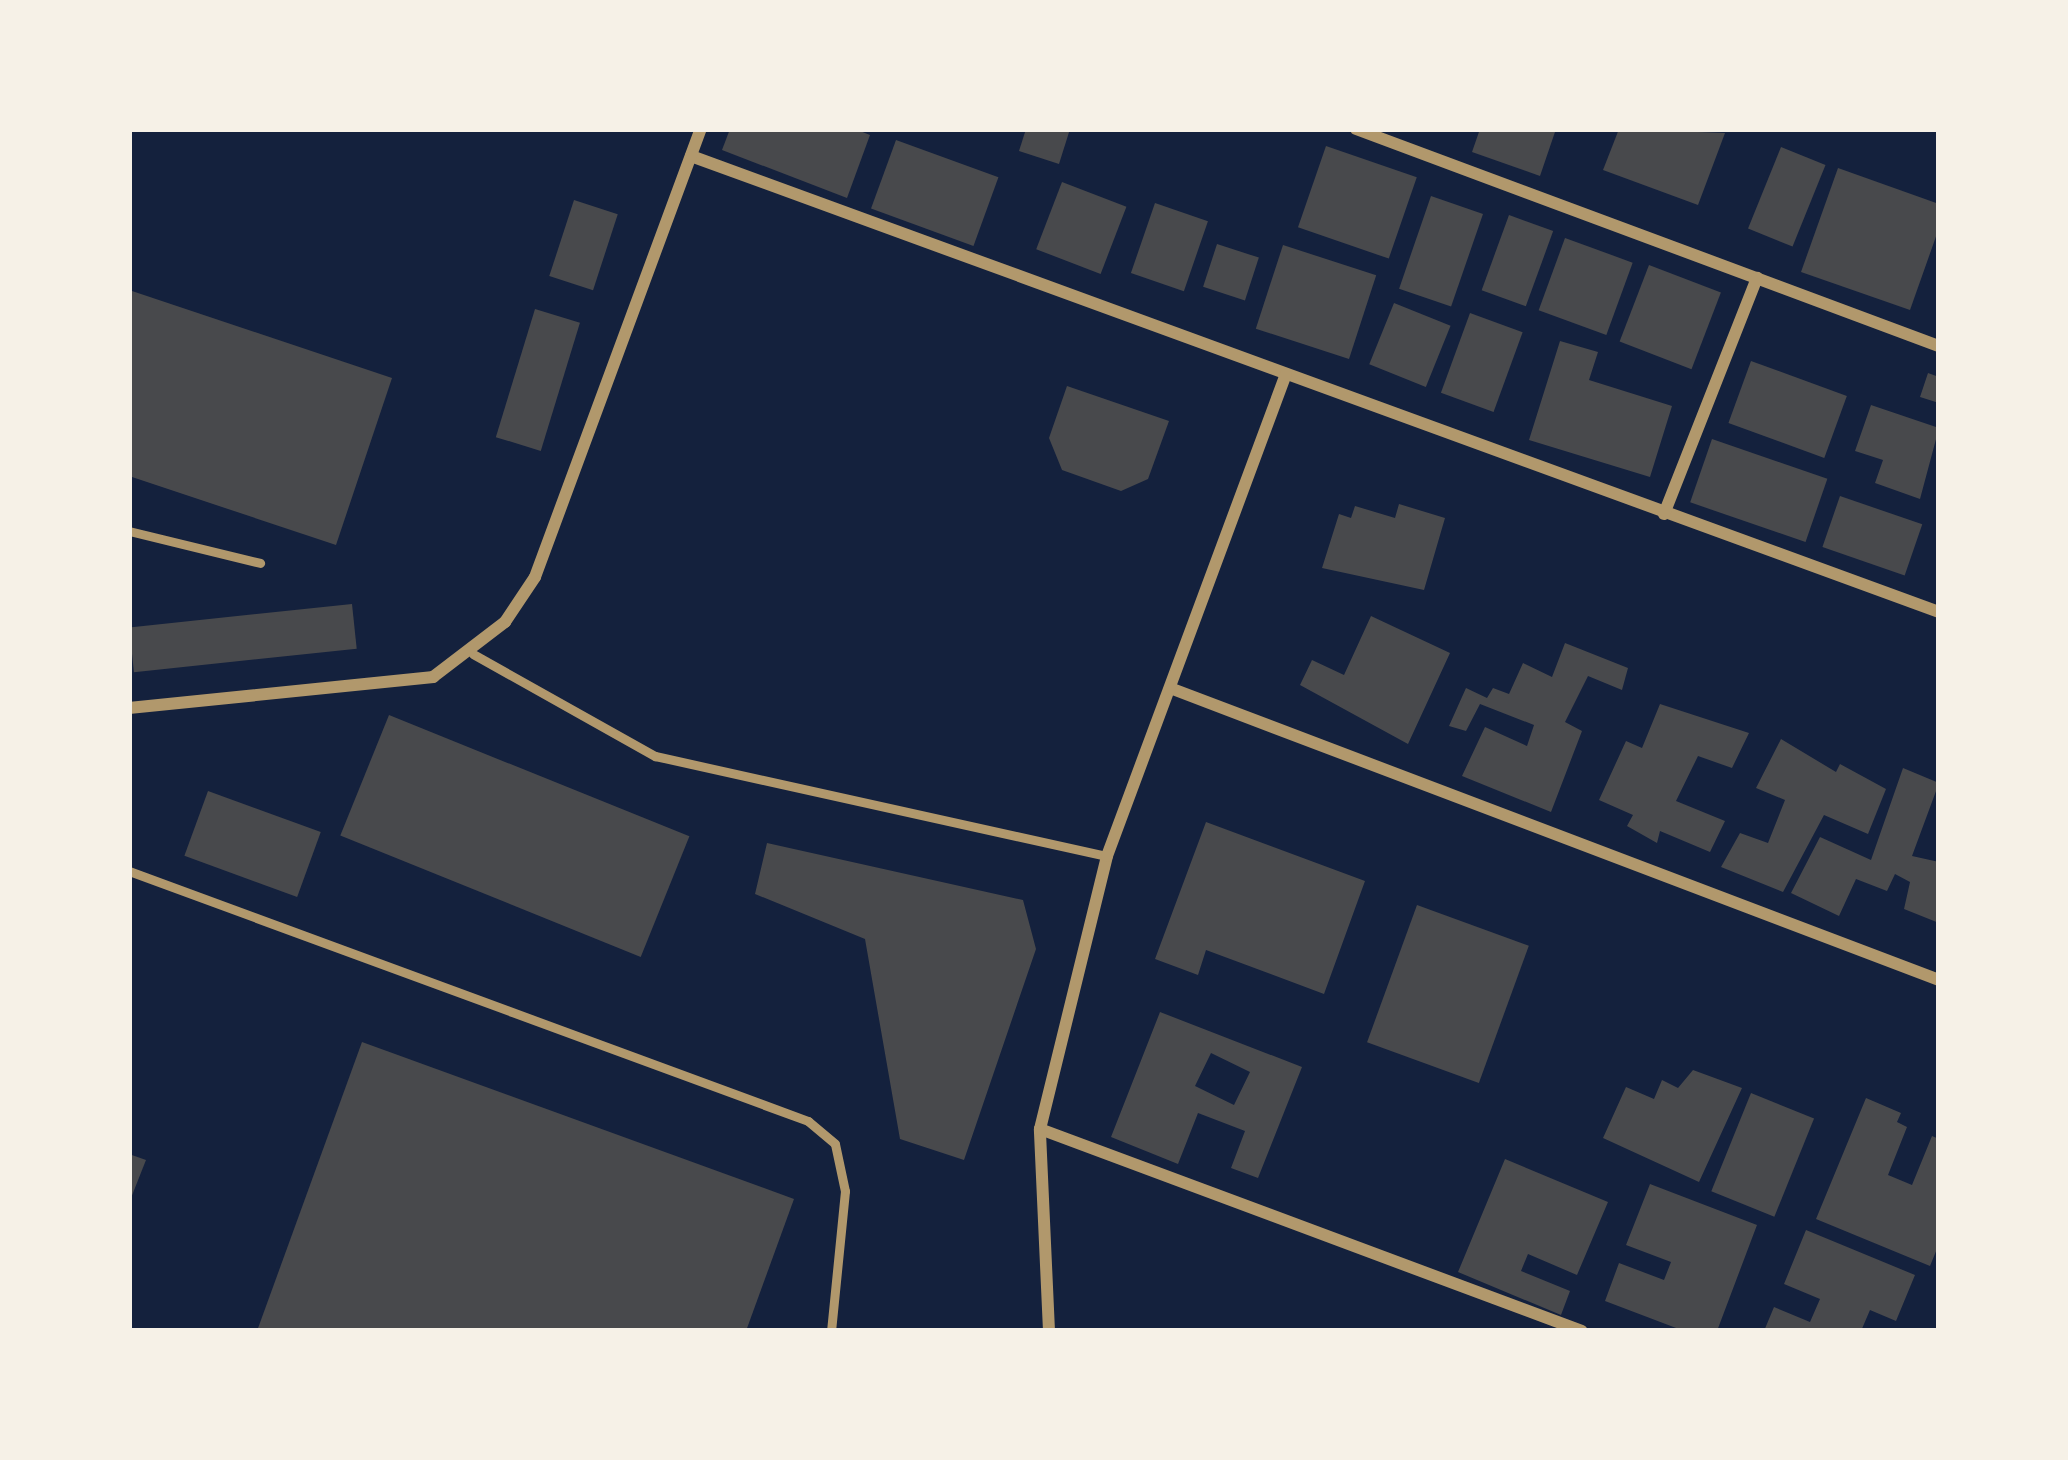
<!DOCTYPE html>
<style>
body{margin:0}
#map{position:relative;width:2068px;height:1460px;overflow:hidden;background:#14213d;font-family:Overpass,sans-serif}
div>[style]{position:absolute}
.building>*{inset:0;background:#48494c;transform-origin:0 0}
.service>*{height:9px;margin:-4.5px;padding:0 4.5px;transform-origin:4.5px;border-radius:4.5px;background:#b1986c}
.minor>*{height:12px;margin:-6px;padding:0 6px;transform-origin:6px;border-radius:6px;background:#b1986c}
span{translate:-50% -50%;white-space:nowrap;text-align:center;line-height:1.15;-webkit-text-stroke:12px #f6f1e7;paint-order:stroke}
.frame{position:absolute;inset:0;border:132px solid #f6f1e7;pointer-events:none}
</style>
<div id="map">
<div class="building">
<div style="clip-path:polygon(730px 129px,855px 129px,870px 135px,847px 198px,722px 150px)"></div>
<div style="clip-path:polygon(1026px 129px,1070px 129px,1059px 164px,1019px 151px)"></div>
<div style="clip-path:polygon(1480px 129px,1556px 129px,1540px 176px,1472px 152px)"></div>
<div style="clip-path:polygon(1619px 129px,1725px 133px,1698px 205px,1603px 170px)"></div>
<div style="left:896px;top:140px;width:109px;height:73px;rotate:20deg"></div>
<div style="left:1326px;top:146px;width:96px;height:86px;rotate:19deg"></div>
<div style="left:1781px;top:147px;width:48px;height:88px;rotate:22deg"></div>
<div style="clip-path:polygon(1838px 168px,1939px 204px,1939px 228px,1910px 310px,1801px 272px)"></div>
<div style="left:1062px;top:182px;width:69px;height:72px;rotate:21deg"></div>
<div style="left:1431px;top:196px;width:55px;height:98px;rotate:19deg"></div>
<div style="left:574px;top:200px;width:46px;height:80px;rotate:18deg"></div>
<div style="left:1155px;top:203px;width:56px;height:74px;rotate:19deg"></div>
<div style="left:1509px;top:215px;width:47px;height:80px;rotate:20deg"></div>
<div style="left:1565px;top:238px;width:72px;height:77px;rotate:20deg"></div>
<div style="left:1217px;top:244px;width:44px;height:45px;rotate:18deg"></div>
<div style="left:1283px;top:245px;width:98px;height:88px;rotate:18deg"></div>
<div style="left:1649px;top:265px;width:77px;height:82px;rotate:21deg"></div>
<div style="clip-path:polygon(129px 290px,392px 378px,336px 545px,129px 476px)"></div>
<div style="left:1394px;top:303px;width:61px;height:66px;rotate:22deg"></div>
<div style="left:535px;top:309px;width:47px;height:134px;rotate:17deg"></div>
<div style="left:1470px;top:313px;width:56px;height:85px;rotate:20deg"></div>
<div style="clip-path:polygon(1560px 341px,1598px 352px,1589px 380px,1672px 406px,1650px 477px,1529px 440px)"></div>
<div style="left:1751px;top:361px;width:102px;height:66px;rotate:20deg"></div>
<div style="clip-path:polygon(1928px 373px,1939px 377px,1939px 403px,1920px 397px)"></div>
<div style="clip-path:polygon(1067px 386px,1169px 421px,1148px 479px,1121px 491px,1062px 470px,1049px 438px)"></div>
<div style="clip-path:polygon(1871px 405px,1939px 428px,1920px 499px,1875px 483px,1883px 460px,1855px 451px)"></div>
<div style="left:1712px;top:439px;width:122px;height:67px;rotate:19deg"></div>
<div style="left:1840px;top:496px;width:87px;height:54px;rotate:19deg"></div>
<div style="clip-path:polygon(1399px 504px,1445px 518px,1424px 590px,1322px 568px,1339px 514px,1351px 518px,1355px 506px,1395px 518px)"></div>
<div style="left:352px;top:604px;width:45px;height:224px;rotate:84deg"></div>
<div style="clip-path:polygon(1371px 616px,1450px 653px,1408px 744px,1300px 685px,1312px 660px,1344px 675px)"></div>
<div style="clip-path:polygon(1565px 643px,1628px 668px,1622px 690px,1588px 676px,1565px 722px,1582px 731px,1551px 812px,1462px 776px,1485px 727px,1527px 746px,1534px 725px,1480px 704px,1466px 731px,1449px 726px,1466px 688px,1487px 698px,1493px 688px,1509px 694px,1523px 663px,1552px 677px)"></div>
<div style="clip-path:polygon(1660px 704px,1749px 733px,1732px 768px,1698px 756px,1676px 801px,1725px 821px,1710px 852px,1660px 831px,1657px 843px,1627px 826px,1633px 815px,1599px 800px,1626px 741px,1642px 748px)"></div>
<div style="left:389px;top:715px;width:324px;height:130px;rotate:22deg"></div>
<div style="clip-path:polygon(1781px 739px,1836px 772px,1840px 764px,1886px 789px,1868px 834px,1824px 815px,1783px 892px,1721px 867px,1740px 833px,1768px 843px,1785px 800px,1756px 788px)"></div>
<div style="clip-path:polygon(1903px 768px,1939px 783px,1912px 856px,1939px 862px,1939px 923px,1904px 909px,1910px 882px,1895px 874px,1887px 891px,1856px 879px,1839px 916px,1791px 893px,1820px 837px,1871px 860px)"></div>
<div style="left:208px;top:791px;width:120px;height:69px;rotate:20deg"></div>
<div style="clip-path:polygon(1206px 822px,1365px 881px,1324px 994px,1206px 950px,1198px 975px,1155px 959px)"></div>
<div style="clip-path:polygon(767px 843px,1023px 900px,1036px 949px,964px 1160px,900px 1139px,865px 939px,755px 894px)"></div>
<div style="left:1417px;top:905px;width:119px;height:146px;rotate:20deg"></div>
<div style="clip-path:polygon(evenodd,1160px 1012px,1302px 1067px,1258px 1178px,1231px 1168px,1245px 1131px,1198px 1113px,1178px 1164px,1111px 1137px,1160px 1012px,1211px 1053px,1250px 1072px,1234px 1105px,1195px 1086px,1211px 1053px)"></div>
<div style="clip-path:polygon(362px 1042px,794px 1199px,746px 1331px,257px 1331px)"></div>
<div style="clip-path:polygon(1693px 1070px,1742px 1088px,1699px 1182px,1603px 1138px,1626px 1087px,1654px 1099px,1662px 1080px,1678px 1088px)"></div>
<div style="left:1751px;top:1093px;width:68px;height:106px;rotate:22deg"></div>
<div style="clip-path:polygon(1866px 1098px,1901px 1113px,1897px 1122px,1907px 1127px,1888px 1175px,1912px 1185px,1932px 1136px,1939px 1139px,1939px 1244px,1930px 1266px,1816px 1219px)"></div>
<div style="clip-path:polygon(129px 1154px,146px 1160px,129px 1203px)"></div>
<div style="clip-path:polygon(1505px 1159px,1608px 1202px,1577px 1275px,1528px 1254px,1521px 1271px,1570px 1291px,1561px 1315px,1458px 1272px)"></div>
<div style="clip-path:polygon(1650px 1184px,1757px 1225px,1717px 1331px,1684px 1331px,1605px 1301px,1619px 1263px,1664px 1280px,1671px 1262px,1626px 1245px)"></div>
<div style="clip-path:polygon(1806px 1230px,1915px 1275px,1896px 1321px,1870px 1310px,1861px 1331px,1764px 1331px,1774px 1307px,1810px 1322px,1820px 1299px,1784px 1284px)"></div>
</div>
<div class="service">
<div style="left:129px;top:531px;width:135px;rotate:13.7deg"></div>
<div style="left:473px;top:654px;width:209px;rotate:29.3deg"></div>
<div style="left:655px;top:756px;width:463px;rotate:12.5deg"></div>
<div style="left:129px;top:871px;width:724px;rotate:20.21deg"></div>
<div style="left:808px;top:1121px;width:35px;rotate:40deg"></div>
<div style="left:835px;top:1144px;width:48px;rotate:78deg"></div>
<div style="left:845px;top:1191px;width:141px;rotate:95.7deg"></div>
</div>
<div class="minor">
<div style="left:1356px;top:129px;width:622px;rotate:20.42deg"></div>
<div style="left:691px;top:156px;width:1329px;rotate:20.07deg"></div>
<div style="left:1664px;top:514px;width:254px;rotate:-68.5deg"></div>
<div style="left:1170px;top:688px;width:823px;rotate:20.79deg"></div>
<div style="left:129px;top:708px;width:306px;rotate:-5.8deg"></div>
<div style="left:433px;top:677px;width:91px;rotate:-37.4deg"></div>
<div style="left:505px;top:622px;width:54px;rotate:-56.3deg"></div>
<div style="left:535px;top:577px;width:478px;rotate:-69.7deg"></div>
<div style="left:1040px;top:1129px;width:578px;rotate:20.44deg"></div>
<div style="left:1049px;top:1331px;width:202px;rotate:-92.6deg"></div>
<div style="left:1040px;top:1129px;width:281px;rotate:-76.2deg"></div>
<div style="left:1107px;top:856px;width:514px;rotate:-69.63deg"></div>
</div>
<div class="frame"></div>
</div>
